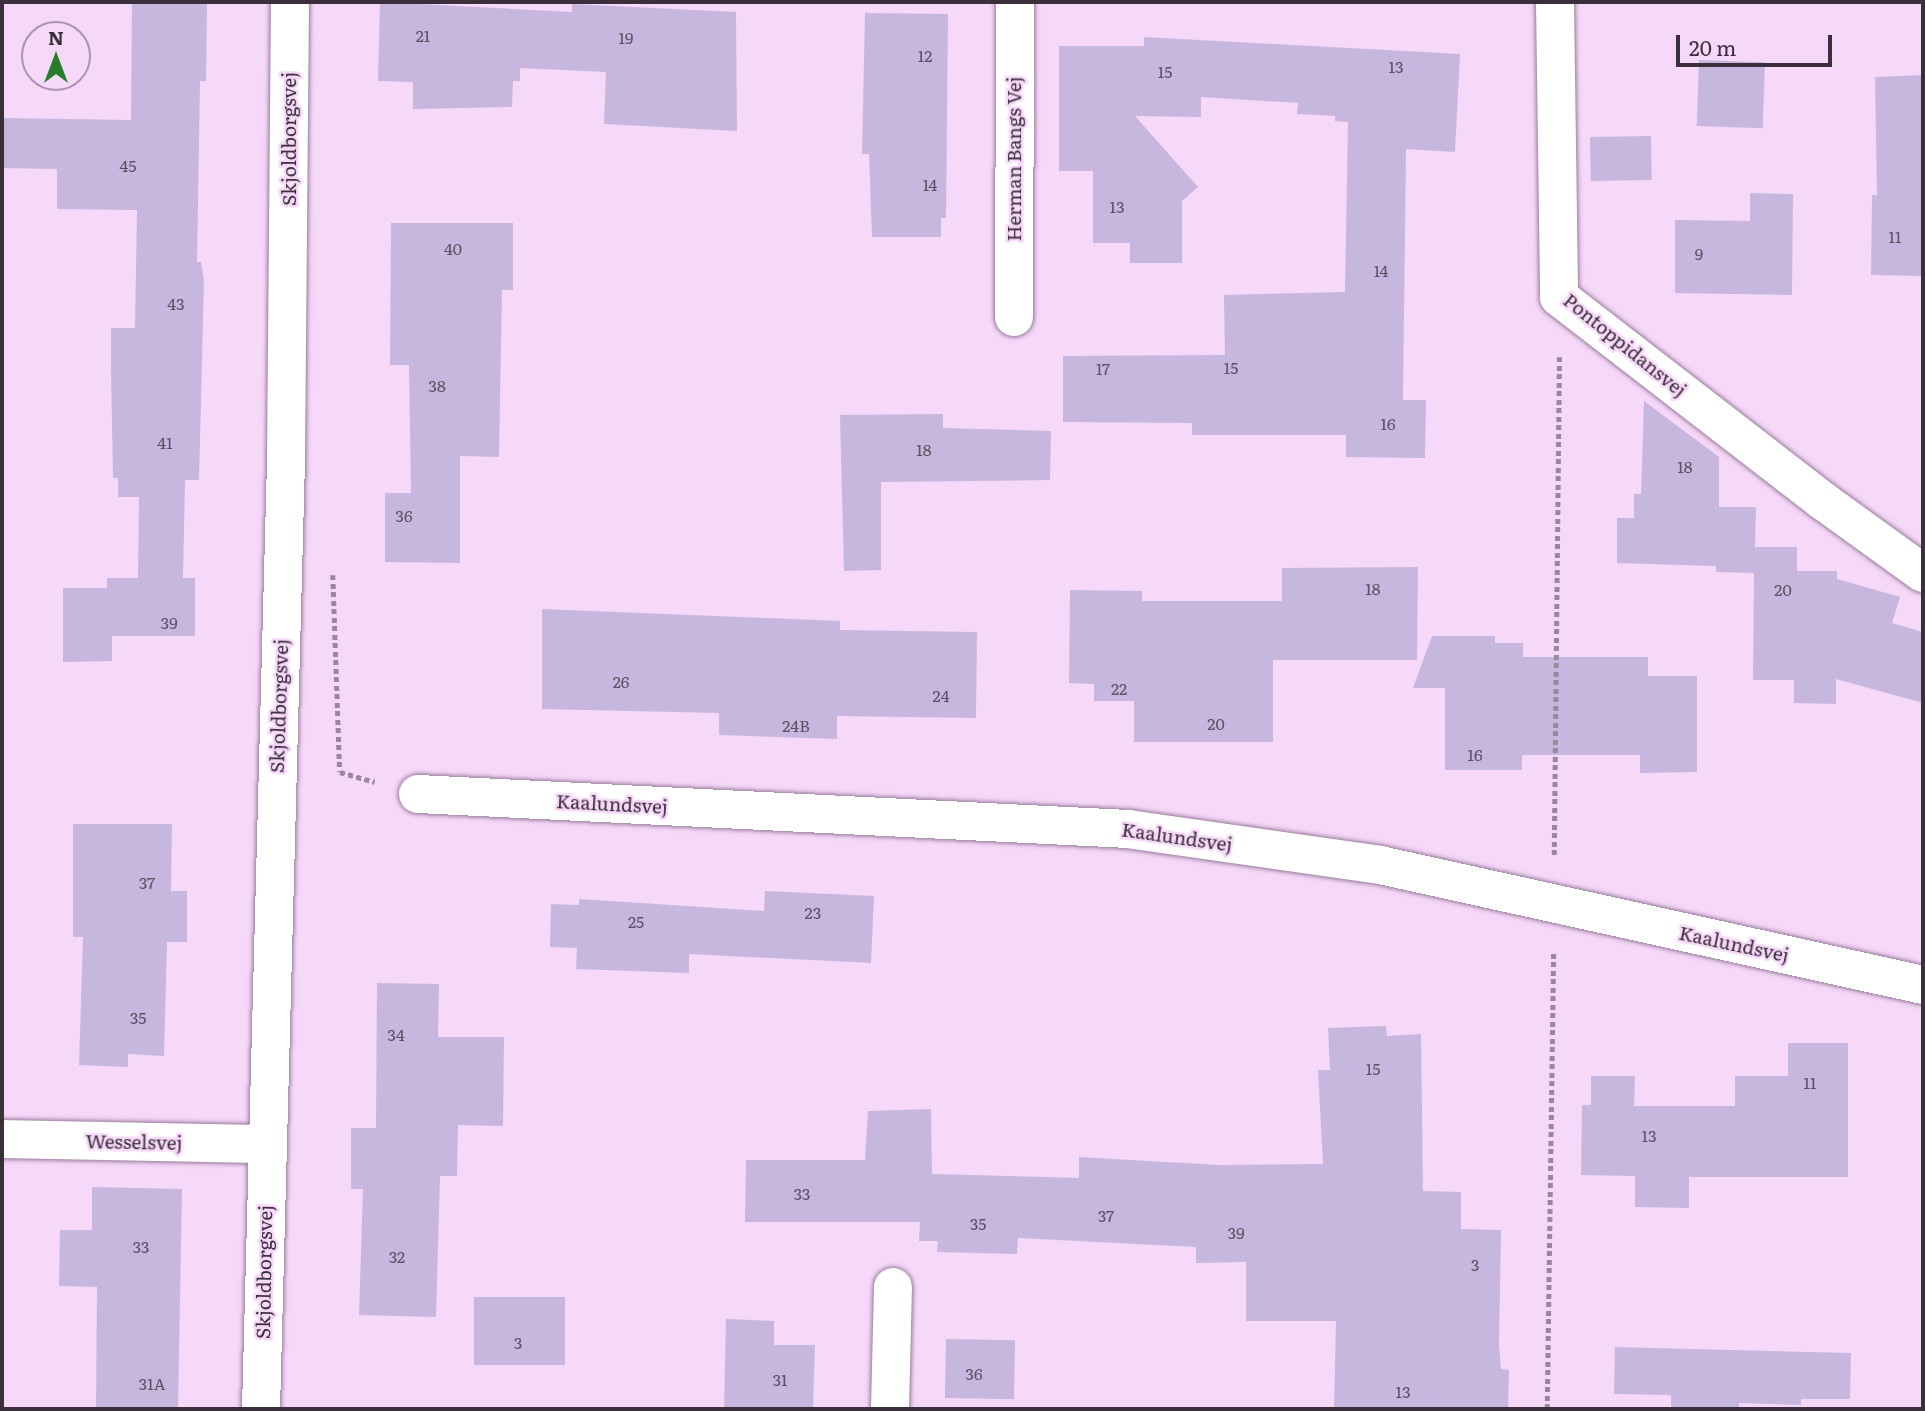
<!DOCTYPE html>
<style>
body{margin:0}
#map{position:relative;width:1925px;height:1411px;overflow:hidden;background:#f6d8f9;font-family:Literata,serif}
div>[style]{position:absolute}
.building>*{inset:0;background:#c7b7de;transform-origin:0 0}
.path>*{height:4.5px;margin-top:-2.25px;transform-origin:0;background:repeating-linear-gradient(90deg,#9c869e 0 5px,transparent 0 8.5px)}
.roads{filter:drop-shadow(0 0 2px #987c9b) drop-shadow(0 0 2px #987c9b)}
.minor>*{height:38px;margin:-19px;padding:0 19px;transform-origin:19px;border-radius:19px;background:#fff}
span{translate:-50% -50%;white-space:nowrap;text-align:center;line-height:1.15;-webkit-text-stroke:5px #f6d8f9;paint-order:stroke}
.number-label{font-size:16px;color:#5e5164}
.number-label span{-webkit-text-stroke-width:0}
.street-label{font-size:19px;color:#3b2f3c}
.frame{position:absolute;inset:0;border:4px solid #3b2f3c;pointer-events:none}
.north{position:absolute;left:21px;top:21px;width:70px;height:70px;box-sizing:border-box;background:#f6d8f9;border:2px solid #ab94ad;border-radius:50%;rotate:0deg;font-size:19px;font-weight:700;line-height:28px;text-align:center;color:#3b2f3c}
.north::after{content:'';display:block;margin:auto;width:24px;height:32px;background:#287d2a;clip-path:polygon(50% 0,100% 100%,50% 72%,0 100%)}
.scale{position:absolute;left:1676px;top:35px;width:156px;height:32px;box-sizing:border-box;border:4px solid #3b2f3c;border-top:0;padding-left:9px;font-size:21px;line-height:24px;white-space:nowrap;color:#3b2f3c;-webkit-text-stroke:5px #f6d8f9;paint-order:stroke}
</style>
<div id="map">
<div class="building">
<div style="clip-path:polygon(132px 2px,207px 2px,206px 81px,200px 81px,197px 262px,201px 262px,204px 280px,199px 480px,185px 480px,183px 578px,195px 578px,195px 636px,112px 636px,112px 661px,63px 662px,63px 588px,107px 588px,107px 578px,138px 578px,139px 497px,118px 497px,118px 478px,113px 478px,111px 369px,111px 328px,135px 328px,137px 210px,57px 209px,57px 169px,2px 168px,2px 118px,131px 120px)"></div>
<div style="clip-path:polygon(380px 2px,572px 12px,572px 4px,736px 12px,737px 131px,604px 124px,606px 72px,520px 68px,520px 81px,513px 81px,512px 107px,413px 109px,413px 82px,378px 81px)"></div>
<div style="clip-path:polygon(865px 13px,948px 14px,946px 218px,941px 218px,941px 237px,872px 237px,869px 154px,862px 154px)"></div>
<div style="clip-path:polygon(1144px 37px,1460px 54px,1455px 152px,1406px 149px,1403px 400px,1426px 400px,1425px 458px,1346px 457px,1346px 435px,1192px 435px,1192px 423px,1063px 422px,1063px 356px,1225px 355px,1224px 295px,1345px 292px,1348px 122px,1335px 121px,1335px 116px,1297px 114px,1298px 103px,1201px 97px,1201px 117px,1135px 116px,1198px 187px,1182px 201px,1182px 263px,1130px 263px,1130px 243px,1093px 243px,1093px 171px,1059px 171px,1059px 46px,1144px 46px)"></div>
<div style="left:1699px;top:60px;width:66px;height:66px;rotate:2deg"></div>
<div style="clip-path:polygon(1923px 75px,1923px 276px,1871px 275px,1872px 195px,1877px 195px,1875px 77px)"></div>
<div style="left:1651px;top:136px;width:44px;height:61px;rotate:89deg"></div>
<div style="clip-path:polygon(1750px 193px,1793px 194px,1792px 295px,1675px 293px,1675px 220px,1750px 221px)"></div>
<div style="clip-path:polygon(391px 223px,513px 223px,513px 290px,502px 290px,499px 457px,460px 456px,460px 563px,385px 562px,385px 493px,411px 493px,409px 365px,390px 365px)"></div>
<div style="clip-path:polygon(1644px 401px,1719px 457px,1719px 507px,1756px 507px,1755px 547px,1797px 547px,1797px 571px,1837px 571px,1837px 579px,1900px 597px,1892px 623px,1923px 632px,1923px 703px,1836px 679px,1836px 704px,1794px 703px,1794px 680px,1753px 680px,1754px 573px,1716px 572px,1716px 566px,1617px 563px,1617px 518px,1634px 518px,1634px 494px,1641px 494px)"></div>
<div style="clip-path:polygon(943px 414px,943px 428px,1051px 431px,1050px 480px,881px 482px,881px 570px,844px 571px,840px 415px)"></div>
<div style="clip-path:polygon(1418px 567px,1417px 660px,1273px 660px,1273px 742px,1134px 742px,1134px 701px,1094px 701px,1094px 684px,1069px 683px,1070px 590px,1142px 591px,1142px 601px,1282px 601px,1282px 568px)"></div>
<div style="clip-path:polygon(542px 609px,840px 621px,840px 630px,977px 632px,976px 718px,837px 716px,837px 739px,719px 735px,719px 713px,542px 709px)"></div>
<div style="clip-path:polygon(1432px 636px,1495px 636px,1495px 643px,1523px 643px,1523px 657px,1648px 657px,1648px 676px,1697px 676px,1697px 772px,1640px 773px,1640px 755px,1522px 755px,1522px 770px,1445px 770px,1445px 688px,1413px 688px)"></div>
<div style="clip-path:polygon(73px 824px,172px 824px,171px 891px,187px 891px,187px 942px,167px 942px,164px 1056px,128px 1054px,128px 1067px,79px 1065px,83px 937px,73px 937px)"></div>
<div style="clip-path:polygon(765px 891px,874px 896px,871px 963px,689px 954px,689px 973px,576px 969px,577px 948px,550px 947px,551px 904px,579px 905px,579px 899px,764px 911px)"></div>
<div style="clip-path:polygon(377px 983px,439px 984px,438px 1037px,504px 1037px,503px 1126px,458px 1125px,457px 1176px,440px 1176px,436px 1317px,359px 1315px,363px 1189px,351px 1189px,351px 1128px,376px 1128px)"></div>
<div style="clip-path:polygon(1386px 1026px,1387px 1036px,1421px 1034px,1423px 1191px,1461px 1192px,1461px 1229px,1501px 1230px,1499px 1344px,1501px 1369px,1509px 1370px,1508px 1409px,1334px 1409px,1336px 1321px,1246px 1321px,1246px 1262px,1196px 1263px,1196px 1247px,1018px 1238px,1017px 1254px,937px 1252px,938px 1241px,919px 1241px,920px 1222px,745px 1222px,746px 1160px,865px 1160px,868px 1111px,931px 1109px,932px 1174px,1079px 1178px,1079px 1157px,1219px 1165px,1323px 1164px,1318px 1070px,1330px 1070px,1328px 1028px)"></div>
<div style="clip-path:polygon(1788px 1043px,1848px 1043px,1848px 1177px,1689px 1177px,1689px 1208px,1635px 1207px,1635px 1176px,1581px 1175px,1582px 1105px,1591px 1105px,1591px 1076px,1635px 1076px,1634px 1106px,1735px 1106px,1735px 1076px,1788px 1076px)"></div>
<div style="clip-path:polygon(92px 1187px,182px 1189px,178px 1409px,96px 1409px,97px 1287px,59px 1286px,60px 1230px,92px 1230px)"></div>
<div style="left:474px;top:1297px;width:91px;height:68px"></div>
<div style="clip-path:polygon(726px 1319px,774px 1321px,774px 1345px,815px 1345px,813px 1409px,724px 1409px)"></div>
<div style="left:946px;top:1339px;width:69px;height:59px;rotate:1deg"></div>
<div style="clip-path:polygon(1615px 1347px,1851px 1353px,1850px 1399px,1801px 1399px,1801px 1405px,1739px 1403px,1739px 1409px,1671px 1409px,1671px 1395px,1614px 1394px)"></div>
</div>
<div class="path">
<div style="left:333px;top:575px;width:197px;rotate:88deg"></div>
<div style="left:340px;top:772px;width:36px;rotate:16deg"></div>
<div style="left:1554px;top:855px;width:498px;rotate:-89.4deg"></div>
<div style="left:1547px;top:1409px;width:457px;rotate:-89.2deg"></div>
</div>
<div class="roads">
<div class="minor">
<div style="left:1555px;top:2px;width:295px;rotate:89.2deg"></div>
<div style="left:1559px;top:297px;width:334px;rotate:37.7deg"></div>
<div style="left:1823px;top:501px;width:123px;rotate:35.8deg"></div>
<div style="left:1014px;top:317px;width:315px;rotate:-89.8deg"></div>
<div style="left:418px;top:794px;width:711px;rotate:2.82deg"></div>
<div style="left:1128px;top:829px;width:255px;rotate:8.1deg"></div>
<div style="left:1380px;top:865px;width:556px;rotate:12.46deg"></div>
<div style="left:2px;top:1139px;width:265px;rotate:1.1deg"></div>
<div style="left:261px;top:1409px;width:951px;rotate:-88.49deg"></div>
<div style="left:286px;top:458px;width:456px;rotate:-89.5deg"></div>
<div style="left:890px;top:1409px;width:122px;rotate:-88.6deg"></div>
</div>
</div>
<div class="number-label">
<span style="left:423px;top:35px">21</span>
<span style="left:626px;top:37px">19</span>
<span style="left:925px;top:55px">12</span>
<span style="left:1396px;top:66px">13</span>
<span style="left:1165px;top:71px">15</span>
<span style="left:128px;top:165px">45</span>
<span style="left:930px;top:184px">14</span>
<span style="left:1117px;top:206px">13</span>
<span style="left:1895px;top:236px">11</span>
<span style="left:453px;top:248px">40</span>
<span style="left:1699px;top:253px">9</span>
<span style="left:1381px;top:270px">14</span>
<span style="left:176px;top:303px">43</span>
<span style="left:1231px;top:367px">15</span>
<span style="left:1103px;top:368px">17</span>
<span style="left:437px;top:385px">38</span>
<span style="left:1388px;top:423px">16</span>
<span style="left:165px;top:442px">41</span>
<span style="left:924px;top:449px">18</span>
<span style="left:1685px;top:466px">18</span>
<span style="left:404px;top:515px">36</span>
<span style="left:1373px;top:588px">18</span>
<span style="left:1783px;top:589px">20</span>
<span style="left:169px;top:622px">39</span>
<span style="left:621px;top:681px">26</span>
<span style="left:1119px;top:688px">22</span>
<span style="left:941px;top:695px">24</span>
<span style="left:1216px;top:723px">20</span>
<span style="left:796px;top:725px">24B</span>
<span style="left:1475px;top:754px">16</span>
<span style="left:147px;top:882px">37</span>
<span style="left:813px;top:912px">23</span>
<span style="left:636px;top:921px">25</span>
<span style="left:138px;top:1017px">35</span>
<span style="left:396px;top:1034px">34</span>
<span style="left:1373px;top:1068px">15</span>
<span style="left:1810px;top:1082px">11</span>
<span style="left:1649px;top:1135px">13</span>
<span style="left:802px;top:1193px">33</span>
<span style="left:1106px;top:1215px">37</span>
<span style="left:978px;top:1223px">35</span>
<span style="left:1236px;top:1232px">39</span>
<span style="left:141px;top:1246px">33</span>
<span style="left:397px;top:1256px">32</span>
<span style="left:1475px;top:1264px">3</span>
<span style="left:518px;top:1342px">3</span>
<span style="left:974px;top:1373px">36</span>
<span style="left:780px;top:1379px">31</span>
<span style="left:152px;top:1383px">31A</span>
<span style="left:1403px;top:1391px">13</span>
</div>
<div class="street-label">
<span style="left:289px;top:139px;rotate:-90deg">Skjoldborgsvej</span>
<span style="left:1014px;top:159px;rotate:-90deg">Herman Bangs Vej</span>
<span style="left:1625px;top:345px;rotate:39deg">Pontoppidansvej</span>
<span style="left:279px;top:706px;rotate:-88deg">Skjoldborgsvej</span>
<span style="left:612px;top:804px;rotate:3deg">Kaalundsvej</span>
<span style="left:1177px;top:837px;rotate:8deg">Kaalundsvej</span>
<span style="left:1734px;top:944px;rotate:12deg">Kaalundsvej</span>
<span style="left:134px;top:1142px;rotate:1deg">Wesselsvej</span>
<span style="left:264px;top:1272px;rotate:-89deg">Skjoldborgsvej</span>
</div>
<div class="frame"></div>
<div class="north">N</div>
<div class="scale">20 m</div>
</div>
